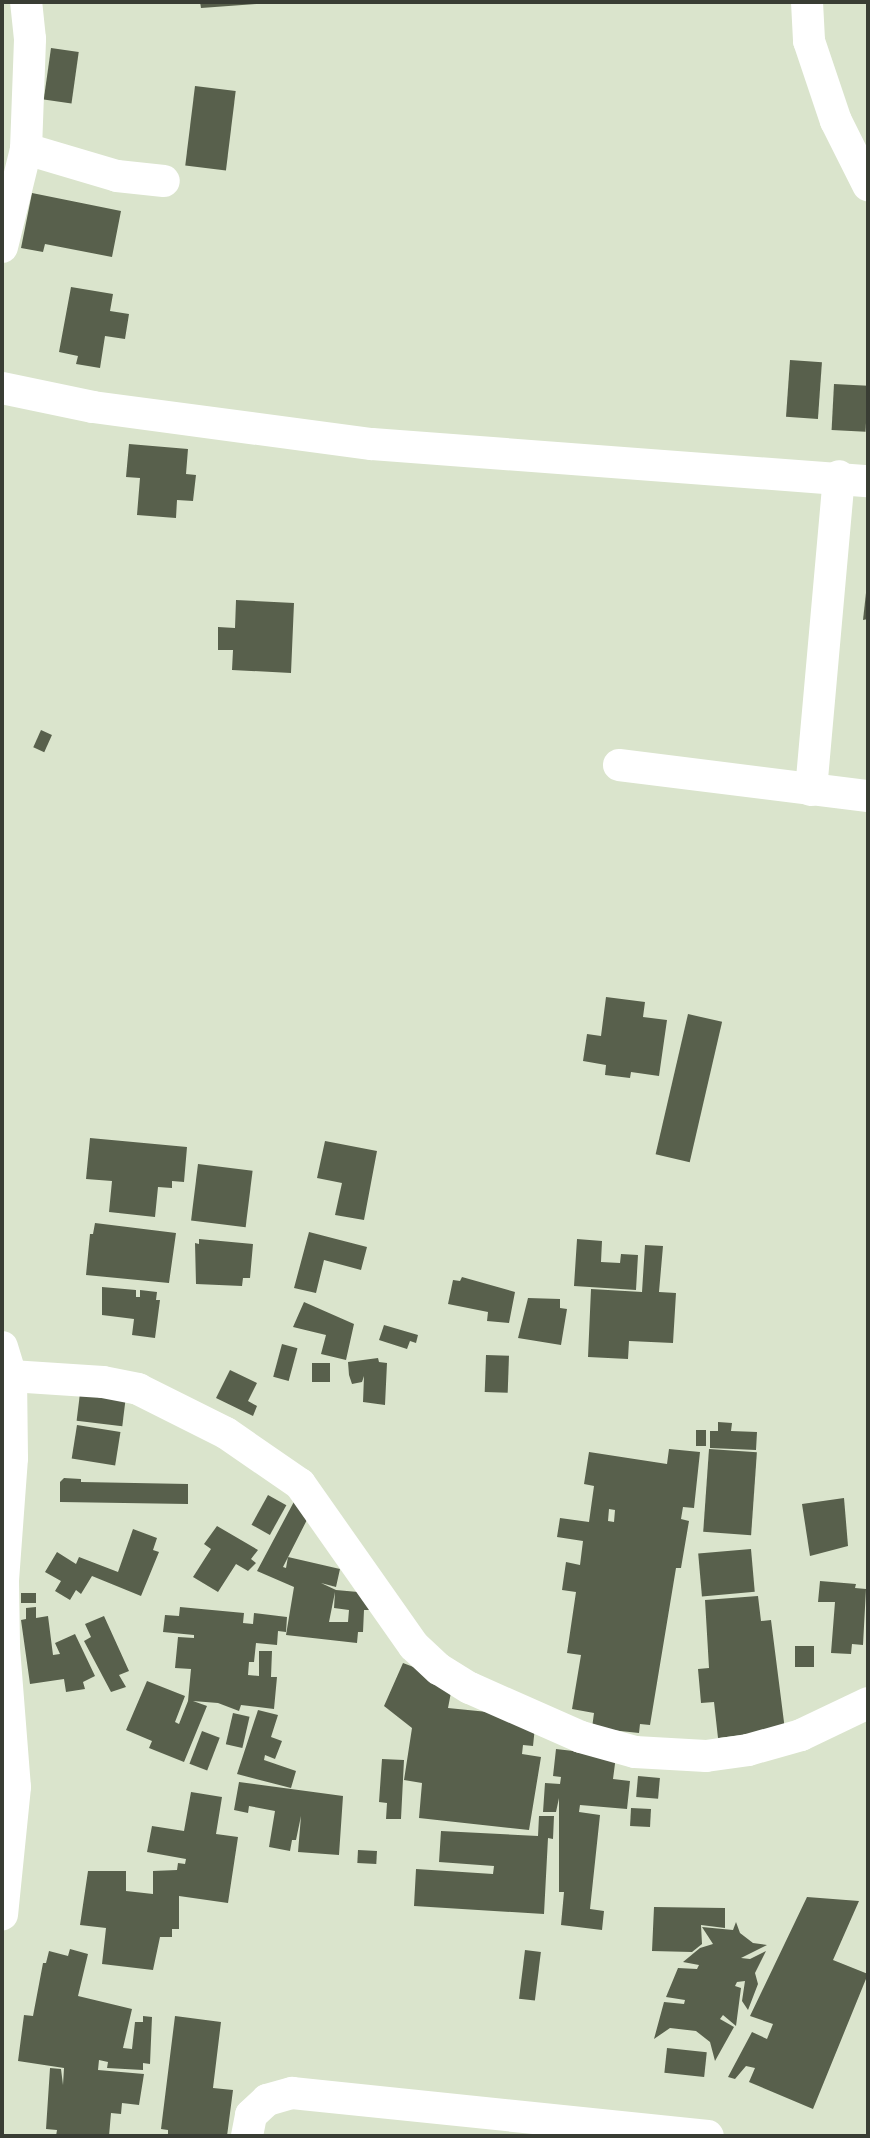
<!DOCTYPE html>
<style>
body{margin:0}
#map{position:relative;width:870px;height:2138px;overflow:hidden;background:#dae4cc;font-family:"Roboto Condensed",sans-serif}
div>[style]{position:absolute}
.building>*{inset:0;background:#58604c;transform-origin:0 0}
.street>*{height:32px;margin:-16px;padding:0 16px;transform-origin:16px;border-radius:16px;background:#fff}
span{translate:-50% -50%;white-space:nowrap;text-align:center;line-height:1.15;-webkit-text-stroke:8px #dae4cc;paint-order:stroke}
.frame{position:absolute;inset:0;border:4px solid #393d34;pointer-events:none}
</style>
<div id="map">
<div class="building">
<div style="clip-path:polygon(200px 2px,256px 2px,256px 4px,201px 8px)"></div>
<div style="left:51px;top:48px;width:28px;height:52px;rotate:8deg"></div>
<div style="left:195px;top:86px;width:41px;height:80px;rotate:7deg"></div>
<div style="clip-path:polygon(32px 193px,121px 211px,112px 257px,45px 244px,43px 252px,21px 248px)"></div>
<div style="clip-path:polygon(71px 287px,113px 294px,110px 311px,129px 314px,125px 339px,105px 336px,100px 368px,76px 364px,78px 356px,59px 352px)"></div>
<div style="left:790px;top:360px;width:32px;height:57px;rotate:4deg"></div>
<div style="left:834px;top:384px;width:34px;height:46px;rotate:3deg"></div>
<div style="clip-path:polygon(129px 444px,188px 449px,186px 474px,196px 475px,193px 501px,177px 500px,176px 518px,137px 515px,140px 478px,126px 477px)"></div>
<div style="clip-path:polygon(866px 593px,868px 619px,863px 620px)"></div>
<div style="clip-path:polygon(236px 600px,294px 603px,291px 673px,232px 670px,233px 650px,218px 650px,218px 627px,235px 628px)"></div>
<div style="left:41px;top:730px;width:12px;height:19px;rotate:24deg"></div>
<div style="clip-path:polygon(606px 997px,645px 1002px,643px 1017px,667px 1020px,659px 1076px,631px 1072px,630px 1078px,605px 1075px,606px 1065px,583px 1061px,587px 1034px,601px 1036px)"></div>
<div style="left:688px;top:1014px;width:35px;height:144px;rotate:13deg"></div>
<div style="clip-path:polygon(90px 1138px,187px 1147px,184px 1182px,172px 1181px,172px 1188px,158px 1187px,155px 1217px,109px 1212px,112px 1181px,86px 1179px)"></div>
<div style="clip-path:polygon(325px 1141px,377px 1151px,364px 1220px,335px 1215px,342px 1183px,317px 1178px)"></div>
<div style="left:198px;top:1164px;width:55px;height:57px;rotate:7deg"></div>
<div style="clip-path:polygon(95px 1223px,176px 1233px,169px 1283px,86px 1275px,90px 1234px,93px 1234px)"></div>
<div style="clip-path:polygon(309px 1232px,367px 1247px,361px 1270px,324px 1260px,316px 1293px,294px 1288px)"></div>
<div style="clip-path:polygon(199px 1239px,253px 1244px,250px 1278px,243px 1278px,242px 1286px,196px 1284px,195px 1243px,199px 1244px)"></div>
<div style="clip-path:polygon(577px 1239px,602px 1241px,601px 1262px,620px 1263px,621px 1254px,638px 1255px,636px 1290px,574px 1286px)"></div>
<div style="clip-path:polygon(645px 1245px,663px 1246px,659px 1292px,676px 1293px,673px 1343px,629px 1341px,628px 1359px,588px 1357px,591px 1289px,642px 1292px)"></div>
<div style="clip-path:polygon(462px 1277px,515px 1292px,509px 1323px,487px 1321px,488px 1312px,448px 1304px,453px 1280px,460px 1281px)"></div>
<div style="clip-path:polygon(102px 1287px,136px 1290px,136px 1297px,140px 1297px,140px 1290px,157px 1292px,156px 1300px,160px 1300px,155px 1338px,132px 1335px,134px 1319px,102px 1315px)"></div>
<div style="clip-path:polygon(528px 1298px,560px 1299px,560px 1308px,567px 1309px,561px 1345px,518px 1338px)"></div>
<div style="clip-path:polygon(304px 1302px,354px 1324px,346px 1360px,321px 1354px,326px 1335px,293px 1327px)"></div>
<div style="clip-path:polygon(384px 1325px,418px 1335px,416px 1343px,410px 1341px,407px 1349px,379px 1340px)"></div>
<div style="left:282px;top:1344px;width:16px;height:34px;rotate:15deg"></div>
<div style="left:486px;top:1355px;width:23px;height:37px;rotate:2deg"></div>
<div style="clip-path:polygon(378px 1358px,379px 1362px,387px 1363px,385px 1405px,363px 1402px,364px 1376px,362px 1382px,352px 1384px,349px 1375px,348px 1362px)"></div>
<div style="left:312px;top:1363px;width:18px;height:19px"></div>
<div style="clip-path:polygon(230px 1370px,257px 1383px,248px 1401px,257px 1406px,253px 1416px,216px 1398px)"></div>
<div style="left:81px;top:1385px;width:46px;height:36px;rotate:7deg"></div>
<div style="clip-path:polygon(718px 1422px,732px 1423px,731px 1431px,757px 1432px,756px 1450px,710px 1448px,710px 1431px,718px 1431px)"></div>
<div style="left:77px;top:1425px;width:44px;height:34px;rotate:9deg"></div>
<div style="left:696px;top:1430px;width:10px;height:16px"></div>
<div style="clip-path:polygon(evenodd,669px 1449px,700px 1452px,694px 1508px,683px 1507px,681px 1519px,689px 1521px,681px 1568px,676px 1568px,650px 1725px,640px 1724px,639px 1733px,592px 1728px,594px 1713px,572px 1709px,581px 1655px,567px 1653px,576px 1592px,562px 1590px,566px 1562px,580px 1565px,583px 1541px,557px 1537px,560px 1518px,589px 1522px,594px 1486px,584px 1484px,589px 1452px,667px 1464px,669px 1449px,609px 1509px,615px 1510px,614px 1522px,608px 1521px,609px 1509px)"></div>
<div style="left:709px;top:1449px;width:48px;height:83px;rotate:4deg"></div>
<div style="clip-path:polygon(64px 1478px,81px 1479px,81px 1482px,188px 1484px,188px 1504px,60px 1502px,60px 1482px)"></div>
<div style="left:268px;top:1495px;width:21px;height:34px;rotate:29deg"></div>
<div style="clip-path:polygon(evenodd,297px 1496px,314px 1506px,283px 1567px,286px 1568px,288px 1557px,340px 1569px,336px 1587px,321px 1583px,336px 1590px,369px 1593px,369px 1610px,364px 1610px,363px 1632px,358px 1632px,357px 1643px,286px 1635px,294px 1587px,257px 1571px,297px 1496px,335px 1592px,334px 1608px,349px 1610px,348px 1622px,329px 1622px,335px 1592px)"></div>
<div style="clip-path:polygon(844px 1498px,848px 1546px,810px 1556px,802px 1504px)"></div>
<div style="clip-path:polygon(217px 1526px,258px 1550px,251px 1559px,256px 1563px,248px 1571px,236px 1564px,218px 1592px,193px 1577px,211px 1549px,204px 1544px)"></div>
<div style="clip-path:polygon(133px 1529px,157px 1538px,153px 1550px,159px 1552px,141px 1596px,92px 1576px,81px 1594px,76px 1590px,70px 1600px,55px 1591px,61px 1581px,45px 1572px,57px 1552px,76px 1564px,79px 1557px,118px 1572px)"></div>
<div style="left:751px;top:1549px;width:43px;height:53px;rotate:85deg"></div>
<div style="clip-path:polygon(820px 1581px,856px 1584px,855px 1588px,866px 1589px,863px 1645px,852px 1644px,851px 1654px,831px 1653px,835px 1602px,818px 1602px)"></div>
<div style="left:21px;top:1593px;width:15px;height:10px"></div>
<div style="clip-path:polygon(758px 1596px,761px 1621px,771px 1620px,785px 1730px,718px 1738px,714px 1702px,701px 1703px,698px 1669px,709px 1668px,705px 1600px)"></div>
<div style="clip-path:polygon(36px 1607px,36px 1618px,48px 1616px,53px 1655px,60px 1654px,55px 1643px,75px 1634px,95px 1676px,83px 1682px,85px 1689px,66px 1692px,64px 1679px,30px 1684px,21px 1620px,26px 1619px,26px 1608px)"></div>
<div style="clip-path:polygon(180px 1607px,244px 1613px,243px 1623px,253px 1624px,254px 1613px,287px 1617px,286px 1632px,278px 1631px,277px 1645px,256px 1643px,254px 1662px,249px 1662px,248px 1675px,259px 1676px,259px 1651px,272px 1651px,271px 1677px,277px 1677px,274px 1709px,241px 1705px,239px 1711px,218px 1703px,193px 1701px,207px 1706px,184px 1762px,149px 1748px,152px 1741px,126px 1730px,147px 1681px,185px 1696px,175px 1722px,179px 1724px,188px 1701px,191px 1669px,175px 1668px,178px 1637px,194px 1638px,194px 1635px,163px 1632px,165px 1615px,179px 1616px)"></div>
<div style="clip-path:polygon(104px 1616px,129px 1671px,119px 1675px,126px 1687px,111px 1692px,84px 1641px,91px 1637px,85px 1624px)"></div>
<div style="left:795px;top:1646px;width:19px;height:21px"></div>
<div style="clip-path:polygon(403px 1663px,453px 1682px,448px 1708px,536px 1717px,533px 1746px,523px 1745px,522px 1754px,541px 1757px,529px 1830px,419px 1818px,422px 1783px,404px 1780px,412px 1728px,384px 1706px)"></div>
<div style="clip-path:polygon(258px 1710px,278px 1715px,271px 1737px,282px 1741px,275px 1759px,265px 1755px,264px 1760px,296px 1771px,291px 1788px,237px 1774px)"></div>
<div style="left:233px;top:1713px;width:17px;height:32px;rotate:13deg"></div>
<div style="left:202px;top:1731px;width:19px;height:35px;rotate:21deg"></div>
<div style="clip-path:polygon(556px 1749px,616px 1756px,613px 1779px,630px 1781px,627px 1809px,580px 1805px,579px 1812px,600px 1815px,590px 1909px,604px 1911px,602px 1930px,561px 1925px,564px 1892px,559px 1892px,559px 1798px,556px 1812px,543px 1812px,545px 1783px,560px 1784px,561px 1777px,553px 1776px)"></div>
<div style="clip-path:polygon(382px 1759px,404px 1760px,401px 1819px,386px 1819px,387px 1803px,379px 1802px)"></div>
<div style="left:638px;top:1776px;width:22px;height:21px;rotate:5deg"></div>
<div style="clip-path:polygon(239px 1782px,343px 1796px,339px 1855px,298px 1852px,301px 1816px,296px 1840px,292px 1840px,290px 1851px,269px 1847px,275px 1811px,249px 1806px,248px 1813px,234px 1810px)"></div>
<div style="clip-path:polygon(191px 1792px,222px 1797px,216px 1834px,238px 1837px,228px 1903px,179px 1896px,179px 1929px,172px 1929px,172px 1937px,160px 1937px,153px 1970px,102px 1964px,106px 1928px,80px 1925px,88px 1871px,126px 1871px,126px 1891px,153px 1894px,153px 1871px,177px 1870px,178px 1863px,185px 1864px,186px 1859px,147px 1852px,152px 1826px,184px 1831px)"></div>
<div style="left:631px;top:1808px;width:20px;height:18px;rotate:3deg"></div>
<div style="clip-path:polygon(539px 1816px,554px 1816px,553px 1839px,548px 1838px,544px 1914px,414px 1906px,416px 1869px,493px 1874px,494px 1866px,439px 1862px,441px 1831px,538px 1836px)"></div>
<div style="left:358px;top:1850px;width:19px;height:13px;rotate:3deg"></div>
<div style="clip-path:polygon(807px 1897px,859px 1901px,833px 1960px,868px 1974px,813px 2109px,749px 2082px,755px 2068px,746px 2066px,735px 2079px,728px 2077px,752px 2032px,767px 2039px,773px 2024px,750px 2016px)"></div>
<div style="clip-path:polygon(654px 1907px,725px 1908px,725px 1928px,701px 1925px,702px 1944px,692px 1952px,652px 1951px)"></div>
<div style="clip-path:polygon(736px 1922px,740px 1933px,753px 1943px,767px 1945px,741px 1958px,750px 1959px,766px 1951px,755px 1973px,758px 1984px,748px 2010px,742px 2001px,745px 1981px,737px 1982px,735px 1986px,741px 1988px,736px 2026px,723px 2015px,720px 2019px,734px 2027px,715px 2061px,710px 2042px,696px 2031px,670px 2028px,654px 2039px,664px 2002px,684px 2004px,685px 2000px,666px 1997px,678px 1968px,697px 1969px,699px 1965px,683px 1962px,700px 1948px,713px 1944px,702px 1927px,733px 1930px)"></div>
<div style="clip-path:polygon(70px 1949px,88px 1954px,78px 1996px,132px 2009px,123px 2048px,132px 2049px,135px 2022px,143px 2022px,143px 2016px,152px 2017px,150px 2064px,143px 2063px,143px 2070px,107px 2068px,108px 2062px,99px 2060px,98px 2070px,144px 2074px,139px 2105px,122px 2103px,121px 2114px,111px 2113px,109px 2136px,56px 2136px,57px 2130px,46px 2129px,50px 2068px,61px 2069px,63px 2085px,64px 2068px,18px 2061px,24px 2015px,33px 2016px,43px 1963px,46px 1963px,49px 1951px,68px 1956px)"></div>
<div style="left:525px;top:1950px;width:16px;height:49px;rotate:7deg"></div>
<div style="clip-path:polygon(175px 2016px,221px 2022px,213px 2088px,233px 2090px,227px 2136px,168px 2136px,168px 2130px,161px 2129px)"></div>
<div style="left:667px;top:2048px;width:40px;height:25px;rotate:6deg"></div>
</div>
<div class="street">
<div style="left:807px;top:2px;width:39px;rotate:87deg"></div>
<div style="left:809px;top:41px;width:84px;rotate:71.4deg"></div>
<div style="left:836px;top:121px;width:72px;rotate:63.4deg"></div>
<div style="left:26px;top:149px;width:95px;rotate:16.5deg"></div>
<div style="left:117px;top:176px;width:47px;rotate:6.1deg"></div>
<div style="left:2px;top:247px;width:101px;rotate:-76.2deg"></div>
<div style="left:26px;top:149px;width:110px;rotate:-87.9deg"></div>
<div style="left:30px;top:39px;width:37px;rotate:-96deg"></div>
<div style="left:2px;top:388px;width:93px;rotate:11.8deg"></div>
<div style="left:93px;top:407px;width:281px;rotate:7.6deg"></div>
<div style="left:372px;top:444px;width:497px;rotate:4.3deg"></div>
<div style="left:619px;top:765px;width:251px;rotate:7.1deg"></div>
<div style="left:811px;top:790px;width:315px;rotate:-84.9deg"></div>
<div style="left:2px;top:1347px;width:30px;rotate:73deg"></div>
<div style="left:11px;top:1376px;width:82px;rotate:89.3deg"></div>
<div style="left:12px;top:1458px;width:123px;rotate:94.2deg"></div>
<div style="left:3px;top:1581px;width:67px;rotate:89.1deg"></div>
<div style="left:4px;top:1648px;width:139px;rotate:85.5deg"></div>
<div style="left:15px;top:1787px;width:128px;rotate:95.8deg"></div>
<div style="left:11px;top:1376px;width:92px;rotate:3.7deg"></div>
<div style="left:103px;top:1382px;width:36px;rotate:11deg"></div>
<div style="left:138px;top:1389px;width:98px;rotate:26.6deg"></div>
<div style="left:226px;top:1433px;width:90px;rotate:34.6deg"></div>
<div style="left:300px;top:1484px;width:198px;rotate:54.9deg"></div>
<div style="left:414px;top:1646px;width:34px;rotate:43deg"></div>
<div style="left:439px;top:1669px;width:36px;rotate:32deg"></div>
<div style="left:470px;top:1688px;width:121px;rotate:23.8deg"></div>
<div style="left:581px;top:1737px;width:56px;rotate:15.5deg"></div>
<div style="left:635px;top:1752px;width:71px;rotate:3.2deg"></div>
<div style="left:706px;top:1756px;width:42px;rotate:-8.1deg"></div>
<div style="left:748px;top:1750px;width:55px;rotate:-15.8deg"></div>
<div style="left:801px;top:1735px;width:74px;rotate:-25.5deg"></div>
<div style="left:247px;top:2136px;width:21px;rotate:-79deg"></div>
<div style="left:251px;top:2115px;width:22px;rotate:-43deg"></div>
<div style="left:267px;top:2100px;width:26px;rotate:-16deg"></div>
<div style="left:292px;top:2093px;width:418px;rotate:5.9deg"></div>
</div>
<div class="frame"></div>
</div>
